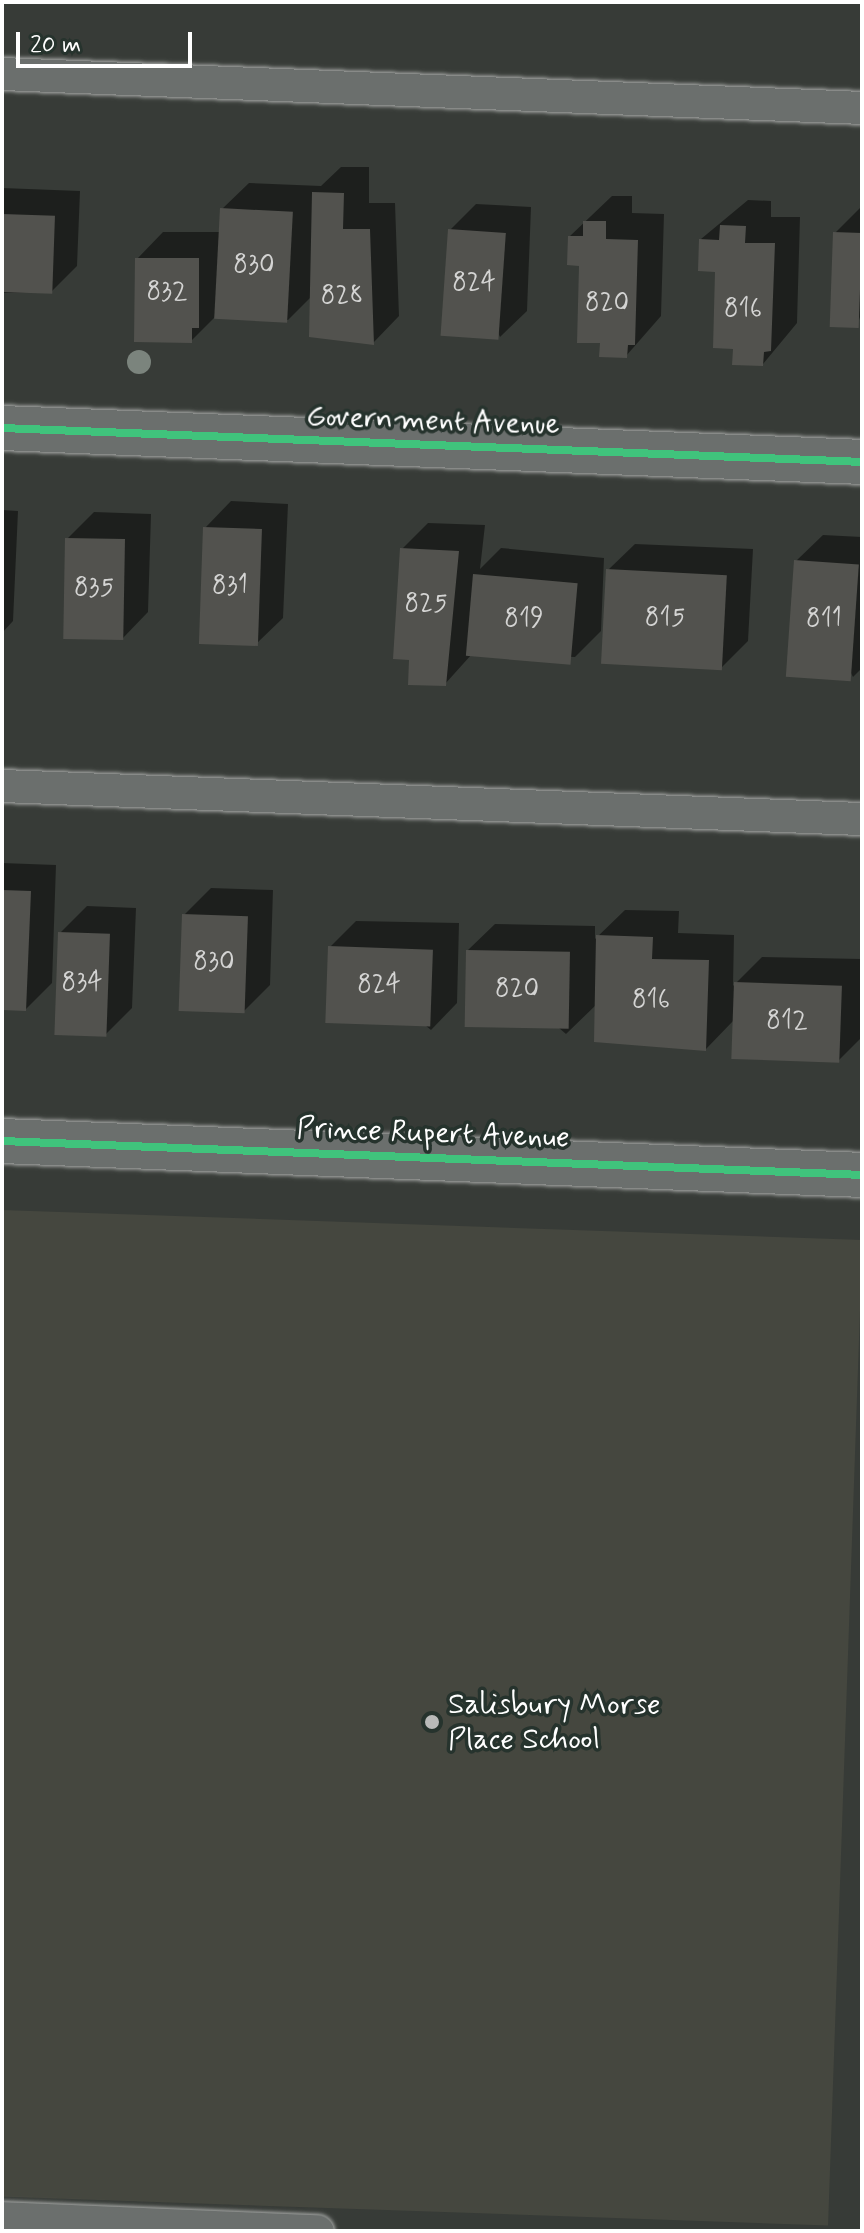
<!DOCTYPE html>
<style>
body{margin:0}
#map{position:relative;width:864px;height:2233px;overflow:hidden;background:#373b37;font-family:Mynerve,sans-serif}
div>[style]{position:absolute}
.built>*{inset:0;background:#45473f;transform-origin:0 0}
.shadow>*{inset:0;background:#0007}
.building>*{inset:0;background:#52524e;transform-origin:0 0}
.roads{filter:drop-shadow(0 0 2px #a5a7a5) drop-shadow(0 0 2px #a5a7a5)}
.service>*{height:32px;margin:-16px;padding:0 16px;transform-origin:16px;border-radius:16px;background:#6b6f6d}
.minor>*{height:44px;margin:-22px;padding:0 22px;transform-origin:22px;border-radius:22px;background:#6b6f6d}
.cycleway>*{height:8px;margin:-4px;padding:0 4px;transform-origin:4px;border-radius:4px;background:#40c37c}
.trees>*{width:24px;height:24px;margin:-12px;border-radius:50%;background:#7b847d}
.dots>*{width:22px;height:22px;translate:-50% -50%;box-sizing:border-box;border:4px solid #26332d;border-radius:50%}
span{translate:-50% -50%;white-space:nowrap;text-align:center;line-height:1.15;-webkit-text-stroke:7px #26332d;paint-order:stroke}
.number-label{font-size:26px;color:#d4d4d3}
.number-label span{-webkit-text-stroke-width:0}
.street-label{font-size:30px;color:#fff}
.poi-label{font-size:30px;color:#fff}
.left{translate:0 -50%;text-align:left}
.frame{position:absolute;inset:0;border:4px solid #fff;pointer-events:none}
.scale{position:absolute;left:16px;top:32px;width:176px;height:36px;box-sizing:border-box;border:4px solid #fff;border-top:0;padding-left:10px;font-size:24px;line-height:28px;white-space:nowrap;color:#fff;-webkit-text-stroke:6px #26332d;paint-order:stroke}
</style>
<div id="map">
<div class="built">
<div style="left:2px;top:1210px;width:861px;height:986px;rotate:2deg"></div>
</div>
<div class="shadow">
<div style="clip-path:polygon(341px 167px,369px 167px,369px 203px,395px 203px,399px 316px,373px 343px,312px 296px,288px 320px,215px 317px,191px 341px,137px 259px,163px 232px,221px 232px,222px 209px,249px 183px,321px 186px)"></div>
<div style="clip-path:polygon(2px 188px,80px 191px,77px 266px,51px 292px,2px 293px)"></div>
<div style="clip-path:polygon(612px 196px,632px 196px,632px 213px,664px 214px,661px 316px,626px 356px,602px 341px,570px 236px)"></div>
<div style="clip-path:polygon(748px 200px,771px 201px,771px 217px,800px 217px,797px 323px,763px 364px,735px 347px,717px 270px,701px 239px)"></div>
<div style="clip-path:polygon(476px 204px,531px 207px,527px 311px,500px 337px,450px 230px)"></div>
<div style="clip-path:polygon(862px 206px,862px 327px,835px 233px)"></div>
<div style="clip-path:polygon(231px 501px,288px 504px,283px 618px,256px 644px,205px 528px)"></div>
<div style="clip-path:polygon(2px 510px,18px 511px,13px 621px,2px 633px)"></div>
<div style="clip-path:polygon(94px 512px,151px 514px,148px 612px,122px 639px,67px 539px)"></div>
<div style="clip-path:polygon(428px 523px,485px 525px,480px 569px,501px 548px,604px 558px,601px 631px,575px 657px,472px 654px,445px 684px,411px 658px,402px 549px)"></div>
<div style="clip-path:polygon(823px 535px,862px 537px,862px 668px,853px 677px,796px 561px)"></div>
<div style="clip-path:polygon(635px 544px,753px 549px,748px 641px,722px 667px,608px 570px)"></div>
<div style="clip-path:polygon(2px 863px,56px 865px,52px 983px,26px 1009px,2px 1008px)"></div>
<div style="clip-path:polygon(211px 888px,273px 890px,270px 985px,244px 1011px,184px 915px)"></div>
<div style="clip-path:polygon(87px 906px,136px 908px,132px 1008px,105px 1035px,60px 933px)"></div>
<div style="clip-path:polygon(625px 910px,679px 911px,678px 933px,734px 935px,733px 986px,762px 957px,862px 959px,862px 1037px,839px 1060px,734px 1020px,706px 1049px,597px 1004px,566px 1034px,468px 950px,495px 924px,595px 926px,595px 939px)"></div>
<div style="clip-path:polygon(356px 921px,459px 923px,457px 1003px,431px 1030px,330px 947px)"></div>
</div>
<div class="building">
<div style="clip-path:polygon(312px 192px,344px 193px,343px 229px,370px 229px,374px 345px,309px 337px)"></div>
<div style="left:220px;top:208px;width:73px;height:111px;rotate:3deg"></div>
<div style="left:2px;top:214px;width:53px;height:78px;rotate:2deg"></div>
<div style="clip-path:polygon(583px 221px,606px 221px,606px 239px,638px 240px,635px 345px,628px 345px,627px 358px,599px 357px,600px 343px,577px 343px,579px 266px,567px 265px,568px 236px,583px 236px)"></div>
<div style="clip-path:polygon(720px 225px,746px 226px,745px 243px,775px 243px,771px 351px,764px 352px,763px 366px,732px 365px,733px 349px,713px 348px,715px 272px,698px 271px,699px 239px,719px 240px)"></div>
<div style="left:448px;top:229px;width:58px;height:107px;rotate:4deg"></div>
<div style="left:833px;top:232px;width:29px;height:95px;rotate:2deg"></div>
<div style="clip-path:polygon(135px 258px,199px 258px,199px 328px,192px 328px,192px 343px,134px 342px)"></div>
<div style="left:203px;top:527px;width:59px;height:117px;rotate:2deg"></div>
<div style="left:65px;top:538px;width:60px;height:101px;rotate:1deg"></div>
<div style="clip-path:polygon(400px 548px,459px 551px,446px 686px,408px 685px,409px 660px,393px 659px)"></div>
<div style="left:794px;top:560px;width:65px;height:117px;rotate:4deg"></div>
<div style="left:606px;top:569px;width:121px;height:95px;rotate:3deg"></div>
<div style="left:473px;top:574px;width:105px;height:82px;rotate:5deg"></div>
<div style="clip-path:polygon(2px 890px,31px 891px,26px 1011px,2px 1010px)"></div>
<div style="left:182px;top:914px;width:66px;height:97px;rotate:2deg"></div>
<div style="left:58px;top:932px;width:52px;height:103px;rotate:2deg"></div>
<div style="clip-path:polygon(596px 935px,653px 937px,652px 959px,709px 960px,706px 1051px,594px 1042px)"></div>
<div style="left:328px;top:946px;width:105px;height:77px;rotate:2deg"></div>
<div style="left:466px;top:950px;width:104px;height:77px;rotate:1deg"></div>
<div style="left:734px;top:982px;width:108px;height:77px;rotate:2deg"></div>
</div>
<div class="roads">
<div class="service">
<div style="left:2px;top:74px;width:861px;rotate:2.26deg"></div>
<div style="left:2px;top:786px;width:861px;rotate:2.2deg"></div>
<div style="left:2px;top:2218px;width:316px;rotate:2.4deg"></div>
</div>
<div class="minor">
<div style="left:2px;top:428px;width:861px;rotate:2.26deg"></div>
<div style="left:2px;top:1141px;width:861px;rotate:2.26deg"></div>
</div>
</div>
<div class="cycleway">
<div style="left:2px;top:428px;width:861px;rotate:2.26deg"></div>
<div style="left:2px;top:1141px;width:861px;rotate:2.26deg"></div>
</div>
<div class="trees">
<div style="left:139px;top:362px"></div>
</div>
<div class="dots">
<div style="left:432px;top:1722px;background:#b9bab9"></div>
</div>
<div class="number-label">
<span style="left:254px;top:266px">830</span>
<span style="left:474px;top:284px">824</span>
<span style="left:167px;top:293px">832</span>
<span style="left:342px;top:297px">828</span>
<span style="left:607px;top:304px">820</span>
<span style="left:743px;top:310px">816</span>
<span style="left:230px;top:587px">831</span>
<span style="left:94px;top:589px">835</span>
<span style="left:426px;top:605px">825</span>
<span style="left:665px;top:619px">815</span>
<span style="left:524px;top:620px">819</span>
<span style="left:824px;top:620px">811</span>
<span style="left:214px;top:963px">830</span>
<span style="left:82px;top:984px">834</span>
<span style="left:379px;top:986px">824</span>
<span style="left:517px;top:990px">820</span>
<span style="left:651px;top:1001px">816</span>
<span style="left:787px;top:1022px">812</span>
</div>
<div class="street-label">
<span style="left:433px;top:421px;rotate:2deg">Government Avenue</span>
<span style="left:433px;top:1134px;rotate:2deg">Prince Rupert Avenue</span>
</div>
<div class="poi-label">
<span class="left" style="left:448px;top:1722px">Salisbury Morse<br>Place School</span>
</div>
<div class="frame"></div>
<div class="scale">20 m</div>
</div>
